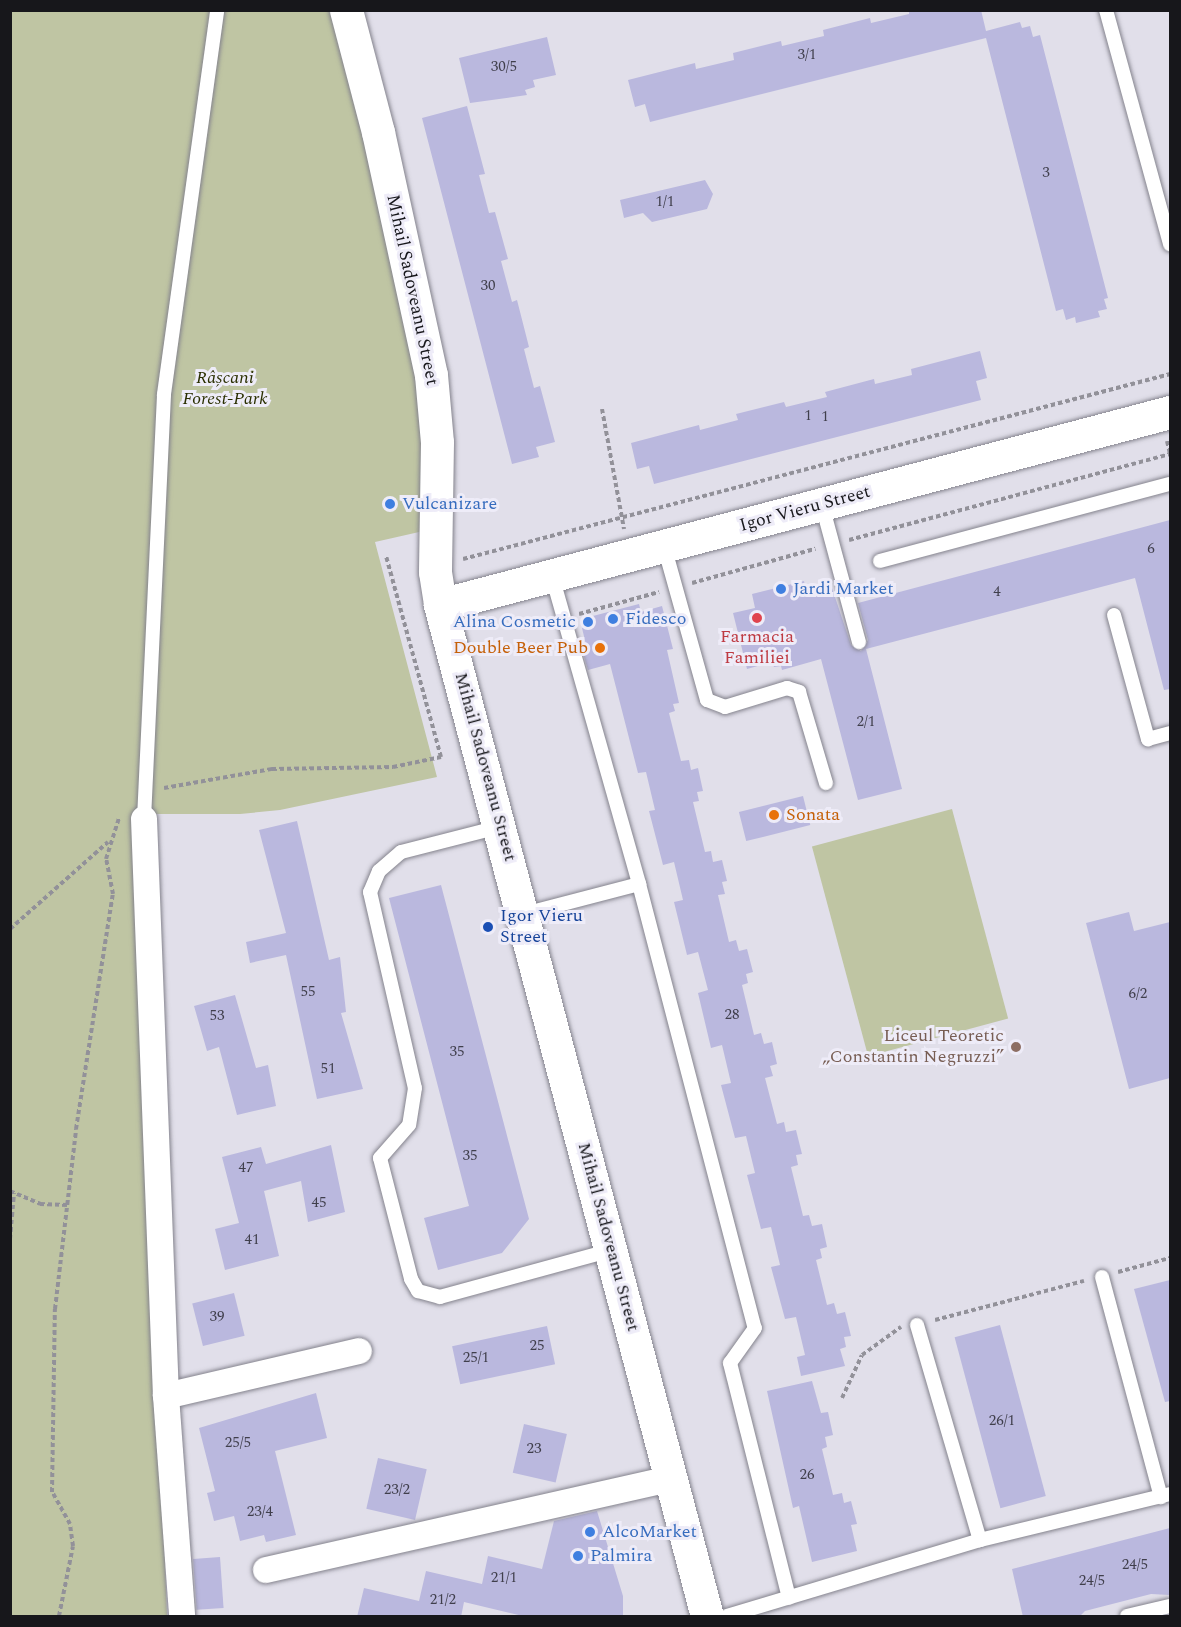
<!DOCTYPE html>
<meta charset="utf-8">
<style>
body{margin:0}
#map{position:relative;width:1181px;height:1627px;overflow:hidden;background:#e1dfea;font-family:Spectral,serif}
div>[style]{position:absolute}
.green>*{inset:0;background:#bfc5a3;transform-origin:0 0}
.building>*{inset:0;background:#bab8de;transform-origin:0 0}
.path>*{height:4px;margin-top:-2px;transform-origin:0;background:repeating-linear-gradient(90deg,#929199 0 4.5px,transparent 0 7.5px)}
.roads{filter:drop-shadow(0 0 2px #84838d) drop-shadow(0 0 2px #84838d)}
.lane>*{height:14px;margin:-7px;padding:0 7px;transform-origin:7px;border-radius:7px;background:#fff}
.street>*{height:26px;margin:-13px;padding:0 13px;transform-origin:13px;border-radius:13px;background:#fff}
.secondary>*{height:33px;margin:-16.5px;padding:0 16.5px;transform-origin:16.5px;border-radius:16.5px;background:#fff}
.dots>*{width:16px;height:16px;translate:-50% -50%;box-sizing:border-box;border:3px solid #eeecf8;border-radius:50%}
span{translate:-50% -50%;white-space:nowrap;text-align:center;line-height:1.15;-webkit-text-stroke:6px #eeecf8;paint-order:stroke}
.number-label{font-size:15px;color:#403f4c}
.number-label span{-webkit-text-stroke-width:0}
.street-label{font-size:18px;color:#17171b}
.park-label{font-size:18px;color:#2a2f00;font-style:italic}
.shop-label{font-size:18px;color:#366cbe}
.left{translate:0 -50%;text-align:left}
.right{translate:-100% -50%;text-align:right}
.health-label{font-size:18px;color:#be3a42}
.food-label{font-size:18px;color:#c56008}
.transit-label{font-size:18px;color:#164399}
.education-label{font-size:18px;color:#785e54}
.frame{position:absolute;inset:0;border:12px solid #17171b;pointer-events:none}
</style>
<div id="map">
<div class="green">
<div style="clip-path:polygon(11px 11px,360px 11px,450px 525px,375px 542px,437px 777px,280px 810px,240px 814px,137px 814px,167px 1616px,11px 1616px)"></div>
<div style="left:952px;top:809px;width:217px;height:145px;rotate:75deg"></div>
</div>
<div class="building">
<div style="clip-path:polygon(909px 10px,981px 10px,986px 31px,1020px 22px,1022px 28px,1030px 26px,1033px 37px,1040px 35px,1108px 298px,1104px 299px,1107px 309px,1098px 311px,1100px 317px,1076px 323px,1075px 317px,1066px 320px,1063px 309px,1056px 311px,986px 38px,650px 122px,645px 104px,635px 107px,628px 80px,695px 63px,696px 69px,734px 60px,733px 53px,781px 41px,782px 46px,824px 36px,823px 30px,870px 18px,871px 23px,909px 14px)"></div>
<div style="clip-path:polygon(547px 37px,556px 75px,533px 80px,535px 87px,525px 90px,527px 95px,470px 103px,459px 58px)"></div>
<div style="clip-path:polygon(467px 106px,485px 174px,479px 175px,489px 213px,495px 212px,508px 259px,501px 261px,512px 302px,517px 300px,529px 347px,524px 349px,534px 388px,540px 386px,555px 442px,536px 447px,539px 457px,512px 464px,422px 118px)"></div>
<div style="clip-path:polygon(705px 180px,713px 194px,707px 209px,652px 222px,643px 213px,624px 218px,620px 200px)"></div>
<div style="clip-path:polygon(980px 351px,987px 378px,976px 381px,981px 400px,654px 484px,649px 466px,637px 469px,631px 443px,699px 425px,700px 430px,738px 420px,736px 414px,784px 402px,786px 407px,827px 397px,825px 392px,874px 379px,875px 384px,912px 375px,911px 369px)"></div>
<div style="clip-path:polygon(1170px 520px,1170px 689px,1164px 690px,1135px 578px,866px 649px,902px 789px,858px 800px,821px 659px,782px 670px,781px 666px,774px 667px,772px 662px,747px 669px,733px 613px,755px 608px,752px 594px,804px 581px,806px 591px,831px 585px,851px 645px,861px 651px,868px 640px,858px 603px)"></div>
<div style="clip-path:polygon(639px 604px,641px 612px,662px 606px,673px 649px,667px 650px,679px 703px,673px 704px,675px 711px,669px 713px,681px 761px,689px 760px,691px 770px,698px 768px,703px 791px,697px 792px,699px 801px,693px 802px,705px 852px,711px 851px,713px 862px,722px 860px,727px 881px,722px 882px,725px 894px,718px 895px,729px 942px,736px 940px,739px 951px,747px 949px,753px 972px,746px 974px,748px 983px,742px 985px,754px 1035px,761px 1033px,764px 1044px,772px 1042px,777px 1064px,770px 1066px,773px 1076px,765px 1078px,777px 1124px,784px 1122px,786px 1132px,796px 1130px,802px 1154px,796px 1155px,798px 1165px,791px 1167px,803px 1216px,809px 1215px,812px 1226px,822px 1224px,827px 1247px,820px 1249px,822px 1258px,816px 1260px,827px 1305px,834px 1303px,837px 1314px,845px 1312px,851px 1336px,844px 1337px,846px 1347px,840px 1349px,845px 1366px,801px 1376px,797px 1357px,805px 1355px,796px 1317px,785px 1319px,771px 1267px,780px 1265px,771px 1227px,761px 1229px,747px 1175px,755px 1173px,746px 1136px,735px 1138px,721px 1085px,731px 1083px,722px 1045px,711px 1048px,698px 993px,708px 990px,698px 952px,687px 955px,674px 902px,683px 900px,674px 862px,663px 865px,649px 811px,655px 810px,646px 772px,638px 773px,610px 664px,588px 670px,581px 646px,586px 645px,582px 628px,589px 617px)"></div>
<div style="left:803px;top:796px;width:30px;height:66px;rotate:76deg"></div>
<div style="clip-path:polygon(297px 821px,329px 960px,340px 957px,346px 1012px,341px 1013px,363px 1089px,317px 1099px,286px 955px,250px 963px,246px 942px,286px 933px,259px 830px)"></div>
<div style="clip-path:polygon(441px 885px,529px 1219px,502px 1253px,438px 1270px,424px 1218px,469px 1206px,389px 898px)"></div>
<div style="clip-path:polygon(1129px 912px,1134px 931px,1170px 922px,1170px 1078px,1129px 1089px,1086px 923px)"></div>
<div style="clip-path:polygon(235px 995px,256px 1068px,268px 1065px,276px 1106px,237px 1115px,219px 1047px,207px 1051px,194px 1006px)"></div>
<div style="clip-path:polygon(331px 1145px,345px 1212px,308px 1222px,301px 1181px,264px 1191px,279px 1256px,225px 1270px,215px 1229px,239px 1223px,222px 1157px,261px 1147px,266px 1164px)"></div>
<div style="clip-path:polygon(1170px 1280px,1170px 1401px,1165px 1402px,1134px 1289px)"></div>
<div style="left:234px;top:1293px;width:44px;height:43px;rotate:76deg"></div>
<div style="left:1000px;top:1325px;width:177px;height:47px;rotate:75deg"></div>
<div style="left:547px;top:1326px;width:39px;height:97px;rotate:78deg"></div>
<div style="clip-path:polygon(812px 1381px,821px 1413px,828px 1412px,833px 1435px,825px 1437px,827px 1447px,822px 1449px,833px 1495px,842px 1493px,844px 1503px,851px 1501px,857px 1524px,851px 1525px,857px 1551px,812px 1562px,799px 1506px,793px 1508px,767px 1391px)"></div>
<div style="clip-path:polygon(316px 1393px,327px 1438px,275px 1451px,296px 1535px,266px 1542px,264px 1535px,240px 1541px,234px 1516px,214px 1521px,207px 1493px,215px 1491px,199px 1428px)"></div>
<div style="left:524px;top:1424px;width:44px;height:50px;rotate:13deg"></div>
<div style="left:378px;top:1458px;width:50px;height:52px;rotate:13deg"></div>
<div style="clip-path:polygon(597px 1511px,623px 1596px,623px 1617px,527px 1617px,464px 1602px,461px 1617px,357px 1617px,364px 1588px,419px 1601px,426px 1571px,482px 1584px,488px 1556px,542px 1569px,554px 1521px)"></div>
<div style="clip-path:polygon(1170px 1528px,1170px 1595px,1151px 1594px,1085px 1611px,1079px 1617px,1023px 1617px,1012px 1569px)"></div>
<div style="left:220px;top:1557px;width:51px;height:27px;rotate:86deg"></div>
</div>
<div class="path">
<div style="left:602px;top:409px;width:122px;rotate:79.6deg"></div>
<div style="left:1167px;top:441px;width:13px;rotate:77deg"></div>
<div style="left:849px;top:540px;width:332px;rotate:-15deg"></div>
<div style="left:463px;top:559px;width:731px;rotate:-14.66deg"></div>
<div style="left:692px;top:583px;width:128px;rotate:-15.5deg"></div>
<div style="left:579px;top:614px;width:83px;rotate:-15.4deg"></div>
<div style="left:524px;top:628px;width:23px;rotate:-15deg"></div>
<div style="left:164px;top:788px;width:110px;rotate:-10deg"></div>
<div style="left:272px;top:769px;width:121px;rotate:-0.9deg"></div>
<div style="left:393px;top:767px;width:49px;rotate:-11.8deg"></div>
<div style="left:441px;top:757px;width:208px;rotate:-105.3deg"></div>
<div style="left:10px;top:929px;width:131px;rotate:-41.6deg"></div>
<div style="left:10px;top:1191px;width:33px;rotate:23deg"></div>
<div style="left:40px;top:1204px;width:27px;rotate:2deg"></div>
<div style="left:10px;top:1239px;width:46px;rotate:-85deg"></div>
<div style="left:1118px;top:1272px;width:54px;rotate:-15.1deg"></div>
<div style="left:935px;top:1320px;width:154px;rotate:-14.7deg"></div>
<div style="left:842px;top:1398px;width:47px;rotate:-65.1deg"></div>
<div style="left:862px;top:1355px;width:48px;rotate:-35.7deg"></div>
<div style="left:59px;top:1616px;width:71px;rotate:-78.7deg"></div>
<div style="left:73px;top:1546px;width:22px;rotate:-98deg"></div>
<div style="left:70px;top:1524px;width:37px;rotate:-119deg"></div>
<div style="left:52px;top:1492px;width:183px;rotate:-89.1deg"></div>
<div style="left:55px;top:1309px;width:181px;rotate:-83.3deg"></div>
<div style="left:76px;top:1129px;width:238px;rotate:-81.1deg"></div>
<div style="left:113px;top:894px;width:36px;rotate:-101deg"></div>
<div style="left:106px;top:859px;width:43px;rotate:-72.4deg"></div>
</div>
<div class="roads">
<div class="lane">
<div style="left:1106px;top:10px;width:243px;rotate:74.7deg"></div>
<div style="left:822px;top:505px;width:142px;rotate:74.9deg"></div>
<div style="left:664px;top:546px;width:160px;rotate:74.4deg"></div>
<div style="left:707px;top:700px;width:19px;rotate:21deg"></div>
<div style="left:725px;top:707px;width:65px;rotate:-17deg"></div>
<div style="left:787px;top:688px;width:13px;rotate:18deg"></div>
<div style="left:799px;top:692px;width:95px;rotate:73.5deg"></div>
<div style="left:880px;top:561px;width:300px;rotate:-14.9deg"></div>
<div style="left:552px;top:576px;width:320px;rotate:74.2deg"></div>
<div style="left:639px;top:884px;width:459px;rotate:75.4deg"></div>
<div style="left:755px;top:1328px;width:43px;rotate:125.5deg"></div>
<div style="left:730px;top:1363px;width:242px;rotate:75.9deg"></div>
<div style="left:1114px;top:615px;width:129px;rotate:74.7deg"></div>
<div style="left:1148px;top:739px;width:23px;rotate:-15deg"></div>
<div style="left:144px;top:819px;width:425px;rotate:-87.3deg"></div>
<div style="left:164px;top:394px;width:388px;rotate:-82.1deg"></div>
<div style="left:499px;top:827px;width:101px;rotate:165.7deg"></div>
<div style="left:401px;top:852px;width:29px;rotate:139deg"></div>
<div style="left:379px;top:871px;width:23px;rotate:113deg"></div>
<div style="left:370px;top:892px;width:201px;rotate:77.1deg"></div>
<div style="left:415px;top:1088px;width:37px;rotate:99deg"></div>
<div style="left:409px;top:1125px;width:44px;rotate:131.3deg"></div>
<div style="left:380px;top:1158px;width:125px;rotate:75.6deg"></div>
<div style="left:411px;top:1279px;width:14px;rotate:60deg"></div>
<div style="left:418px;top:1291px;width:23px;rotate:15deg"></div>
<div style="left:440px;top:1297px;width:178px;rotate:-15.3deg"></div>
<div style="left:524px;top:914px;width:119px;rotate:-14.6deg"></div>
<div style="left:1102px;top:1277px;width:228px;rotate:75deg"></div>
<div style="left:917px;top:1325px;width:224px;rotate:73.7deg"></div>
<div style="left:727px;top:1616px;width:264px;rotate:-16.7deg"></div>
<div style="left:980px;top:1540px;width:195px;rotate:-13.6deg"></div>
<div style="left:1127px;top:1616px;width:44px;rotate:-13.1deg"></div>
</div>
<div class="street">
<div style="left:144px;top:819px;width:577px;rotate:87.82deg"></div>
<div style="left:166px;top:1396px;width:221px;rotate:85.8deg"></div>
<div style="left:166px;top:1396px;width:198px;rotate:-13.1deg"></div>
<div style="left:266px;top:1570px;width:415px;rotate:-12.7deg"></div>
</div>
<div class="secondary">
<div style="left:346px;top:10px;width:126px;rotate:75.3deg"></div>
<div style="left:378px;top:132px;width:249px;rotate:77.7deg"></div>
<div style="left:431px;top:375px;width:67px;rotate:84.9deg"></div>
<div style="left:437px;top:442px;width:130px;rotate:90.9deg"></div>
<div style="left:435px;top:572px;width:33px;rotate:81deg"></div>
<div style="left:440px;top:605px;width:1046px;rotate:75.21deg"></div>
<div style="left:440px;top:605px;width:755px;rotate:-14.81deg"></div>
</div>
</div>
<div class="dots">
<div style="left:390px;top:504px;background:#3f7fe0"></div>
<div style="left:781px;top:589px;background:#3f7fe0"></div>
<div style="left:757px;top:618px;background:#e0444e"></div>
<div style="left:613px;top:619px;background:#3f7fe0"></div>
<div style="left:588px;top:622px;background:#3f7fe0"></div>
<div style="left:600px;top:648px;background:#e8710a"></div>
<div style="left:774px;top:815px;background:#e8710a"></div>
<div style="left:488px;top:927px;background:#1a4fb4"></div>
<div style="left:1016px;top:1047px;background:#8d6e63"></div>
<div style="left:590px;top:1532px;background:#3f7fe0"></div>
<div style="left:578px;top:1556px;background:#3f7fe0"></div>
</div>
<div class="number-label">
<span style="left:807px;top:55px">3/1</span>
<span style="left:504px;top:67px">30/5</span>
<span style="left:1046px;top:173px">3</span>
<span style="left:665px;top:202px">1/1</span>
<span style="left:488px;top:286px">30</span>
<span style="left:808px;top:416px">1</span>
<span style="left:825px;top:417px">1</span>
<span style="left:1151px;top:549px">6</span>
<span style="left:997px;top:592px">4</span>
<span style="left:866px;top:722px">2/1</span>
<span style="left:308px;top:992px">55</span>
<span style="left:1138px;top:994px">6/2</span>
<span style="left:732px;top:1015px">28</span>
<span style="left:217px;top:1016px">53</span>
<span style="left:457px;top:1052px">35</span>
<span style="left:328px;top:1069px">51</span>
<span style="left:470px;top:1156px">35</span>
<span style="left:246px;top:1168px">47</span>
<span style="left:319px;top:1203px">45</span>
<span style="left:252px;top:1240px">41</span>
<span style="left:217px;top:1317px">39</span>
<span style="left:537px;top:1346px">25</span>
<span style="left:476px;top:1358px">25/1</span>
<span style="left:1002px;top:1421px">26/1</span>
<span style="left:238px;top:1443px">25/5</span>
<span style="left:534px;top:1449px">23</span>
<span style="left:807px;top:1475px">26</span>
<span style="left:397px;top:1490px">23/2</span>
<span style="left:260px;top:1512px">23/4</span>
<span style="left:1135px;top:1565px">24/5</span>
<span style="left:504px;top:1578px">21/1</span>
<span style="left:1092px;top:1581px">24/5</span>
<span style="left:443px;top:1600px">21/2</span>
</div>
<div class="street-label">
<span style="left:412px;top:290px;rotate:78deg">Mihail Sadoveanu Street</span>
<span style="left:805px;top:509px;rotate:-15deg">Igor Vieru Street</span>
<span style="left:485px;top:767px;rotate:75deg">Mihail Sadoveanu Street</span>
<span style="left:608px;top:1237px;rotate:75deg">Mihail Sadoveanu Street</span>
</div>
<div class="park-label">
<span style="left:225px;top:389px">Râșcani<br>Forest-Park</span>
</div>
<div class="shop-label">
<span class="left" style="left:402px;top:504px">Vulcanizare</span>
<span class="left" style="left:793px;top:589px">Jardi Market</span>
<span class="left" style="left:625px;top:619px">Fidesco</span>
<span class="right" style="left:576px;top:622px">Alina Cosmetic</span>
<span class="left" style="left:602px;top:1532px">AlcoMarket</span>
<span class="left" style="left:590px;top:1556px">Palmira</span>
</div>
<div class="health-label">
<span style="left:757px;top:648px">Farmacia<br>Familiei</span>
</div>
<div class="food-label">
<span class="right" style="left:588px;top:648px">Double Beer Pub</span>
<span class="left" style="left:786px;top:815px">Sonata</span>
</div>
<div class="transit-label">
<span class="left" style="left:500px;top:927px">Igor Vieru<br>Street</span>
</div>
<div class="education-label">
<span class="right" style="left:1004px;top:1047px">Liceul Teoretic<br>„Constantin Negruzzi”</span>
</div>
<div class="frame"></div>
</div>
